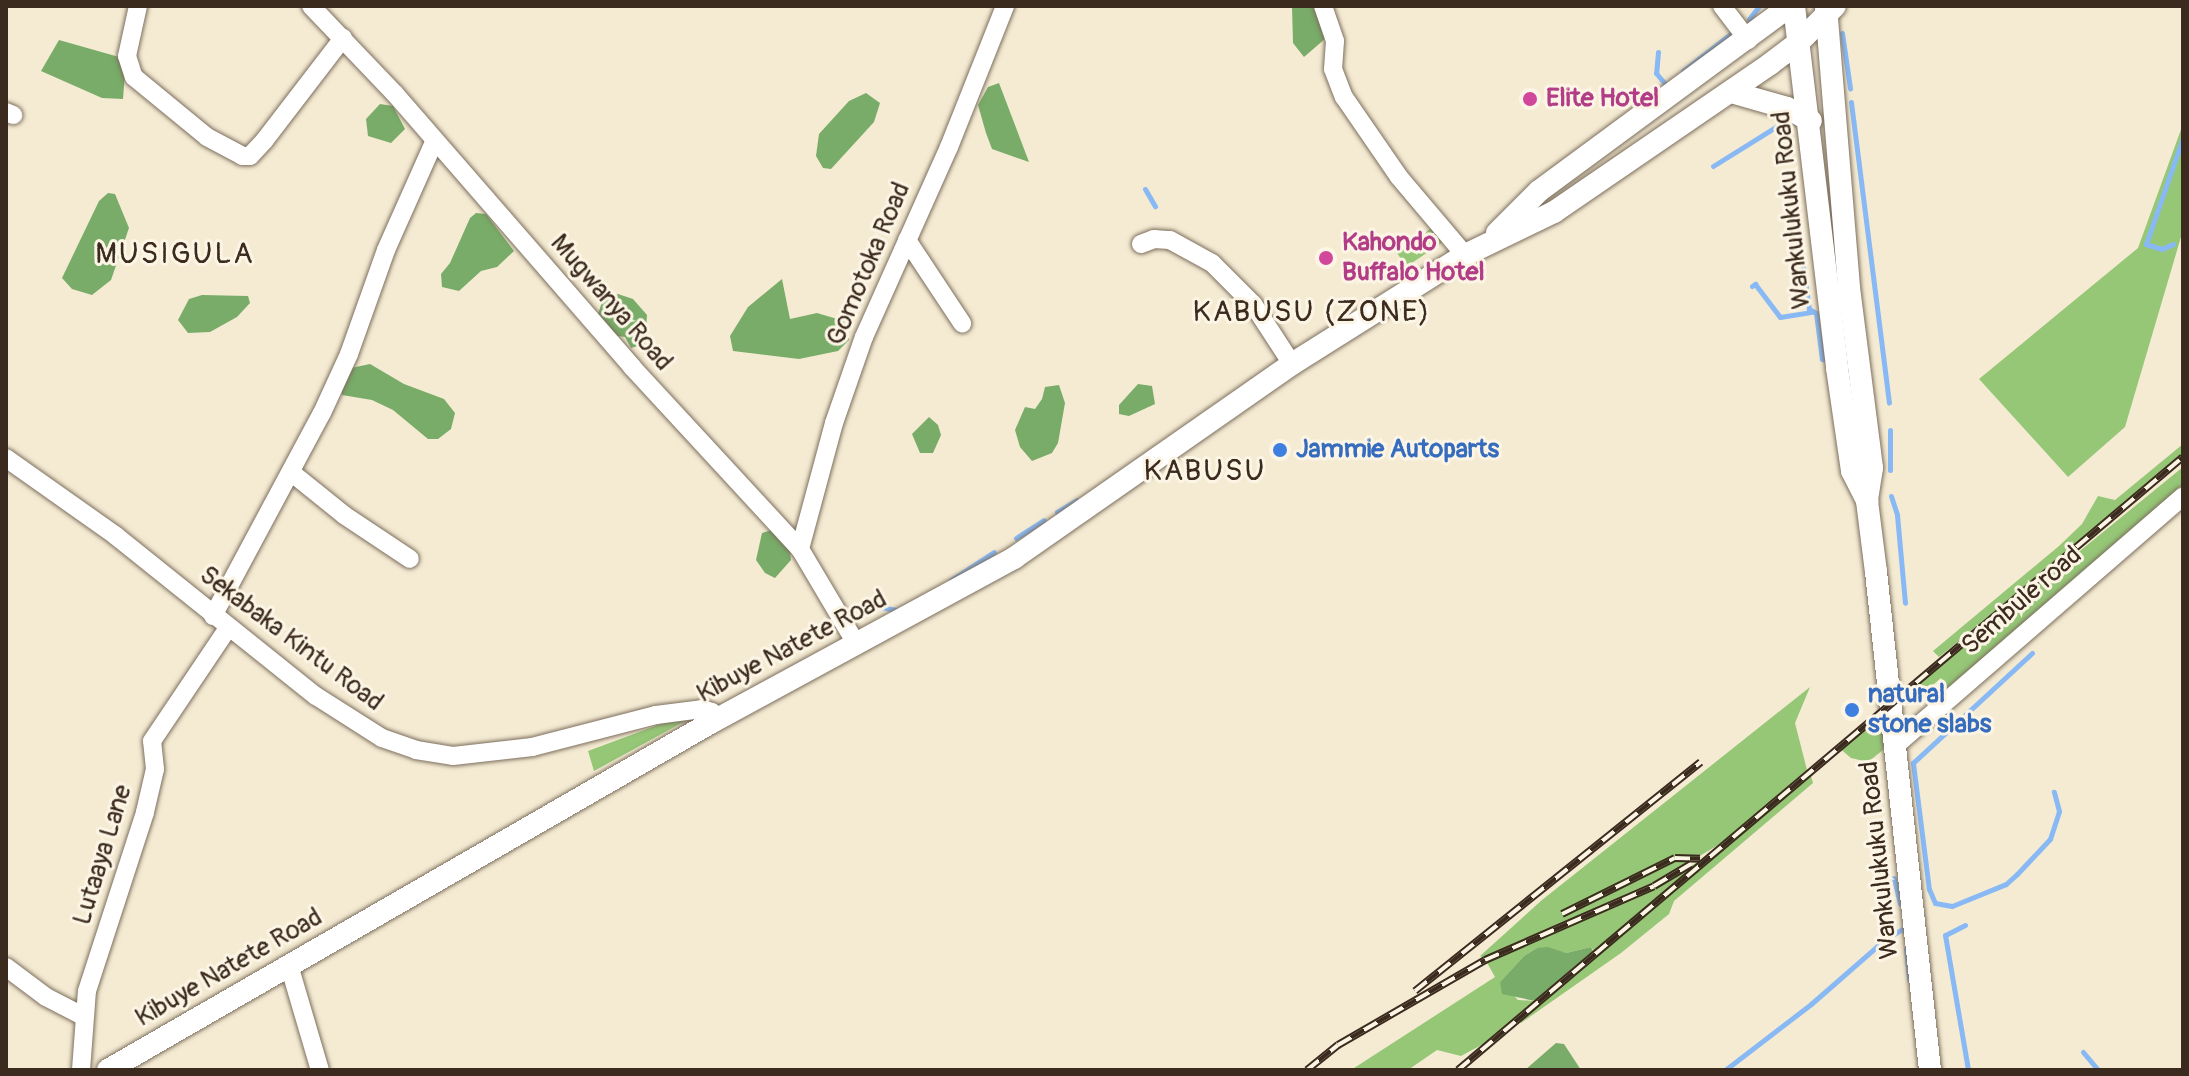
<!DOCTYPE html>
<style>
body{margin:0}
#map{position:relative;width:2189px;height:1076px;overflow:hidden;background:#f5ebd3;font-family:Pangolin,sans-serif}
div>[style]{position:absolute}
.green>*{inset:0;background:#95c777;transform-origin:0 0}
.forest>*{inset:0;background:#78ac68}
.stream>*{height:5px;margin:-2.5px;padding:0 2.5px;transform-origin:2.5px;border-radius:2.5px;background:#88b9f4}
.roads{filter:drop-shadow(0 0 2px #7c6e5d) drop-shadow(0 0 2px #7c6e5d)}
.minor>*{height:18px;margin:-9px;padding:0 9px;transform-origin:9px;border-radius:9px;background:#fff}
.major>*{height:22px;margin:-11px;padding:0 11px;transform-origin:11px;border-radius:11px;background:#fff}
.rail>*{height:8px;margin-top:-4px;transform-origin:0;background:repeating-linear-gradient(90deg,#fcf5e5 0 15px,#3b2a1e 0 30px);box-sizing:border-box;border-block:2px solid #3b2a1e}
.dots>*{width:22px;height:22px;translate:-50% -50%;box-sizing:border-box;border:4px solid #fcf5e5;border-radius:50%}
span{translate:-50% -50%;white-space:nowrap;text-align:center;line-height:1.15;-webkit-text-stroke:6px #fcf5e5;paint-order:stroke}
.hotel-label{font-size:26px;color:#b23c85;font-weight:700}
.left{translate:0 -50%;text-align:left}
.street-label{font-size:26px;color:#3b2a1e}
.shop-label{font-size:26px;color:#366cbe;font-weight:700}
.quarter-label{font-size:30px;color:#3b2a1e;letter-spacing:2px}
.frame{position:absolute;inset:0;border:8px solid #3b2a1e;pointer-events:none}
</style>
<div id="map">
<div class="green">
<div style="clip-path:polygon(2183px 124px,2183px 230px,2125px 427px,2068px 477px,1979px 379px,2138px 248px)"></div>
<div style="left:1436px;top:225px;width:18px;height:48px;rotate:56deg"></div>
<div style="clip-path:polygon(2183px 444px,2183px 454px,2023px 589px,1939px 657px,1933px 651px,2059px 546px,2082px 524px,2098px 496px,2115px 500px)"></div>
<div style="clip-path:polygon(2183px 467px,2183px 488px,1949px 693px,1941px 678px,1912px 703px,1908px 691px)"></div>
<div style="clip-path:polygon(1810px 687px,1795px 723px,1807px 770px,1727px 840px,1653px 883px,1485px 959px,1480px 956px,1542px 900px)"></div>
<div style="clip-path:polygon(1898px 696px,1883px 750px,1868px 762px,1851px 758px,1838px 747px)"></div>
<div style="clip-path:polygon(674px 719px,687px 720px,594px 771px,588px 751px)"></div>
<div style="clip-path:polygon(1810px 773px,1813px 783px,1674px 901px,1669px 914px,1621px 953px,1521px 1023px,1519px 1020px)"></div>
<div style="clip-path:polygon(1720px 849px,1595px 952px,1591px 947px,1566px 953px,1537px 948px,1524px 956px,1500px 982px,1518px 1000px,1535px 1001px,1487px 1042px,1461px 1056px,1437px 1050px,1408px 1070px,1351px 1070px,1495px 977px,1486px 961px,1655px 887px)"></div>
</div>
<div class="forest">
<div style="clip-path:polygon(1292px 6px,1320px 6px,1326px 38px,1304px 57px,1293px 43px)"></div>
<div style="clip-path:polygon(59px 40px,126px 59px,123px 99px,102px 98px,41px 71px)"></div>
<div style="clip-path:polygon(999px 83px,1029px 162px,992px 149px,986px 133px,978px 105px,988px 87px)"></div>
<div style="clip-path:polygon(866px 93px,880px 103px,874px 122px,831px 169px,823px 168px,816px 156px,819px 134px,849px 101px)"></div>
<div style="clip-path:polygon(380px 104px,393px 106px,405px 129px,391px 143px,368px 136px,366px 119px)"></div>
<div style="clip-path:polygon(108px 193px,115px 194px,129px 228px,111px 280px,92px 295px,72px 289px,62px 278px,99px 201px)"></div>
<div style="clip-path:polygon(476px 213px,486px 214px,514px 251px,497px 267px,481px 271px,459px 291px,442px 287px,441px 274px,450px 263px,470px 218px)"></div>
<div style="clip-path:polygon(782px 279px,790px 319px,817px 313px,844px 321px,849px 340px,838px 351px,799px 359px,733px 351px,730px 336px,748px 307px)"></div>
<div style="clip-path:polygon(618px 294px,633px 299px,647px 315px,645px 344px,631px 348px,625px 337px,602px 334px,595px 323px,602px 302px)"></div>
<div style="clip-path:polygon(202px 295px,248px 296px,250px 303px,237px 317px,210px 332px,188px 333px,178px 320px,189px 299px)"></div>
<div style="clip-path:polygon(370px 364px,404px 384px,444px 399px,455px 413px,451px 429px,438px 439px,428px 439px,393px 410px,372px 400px,342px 395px,341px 383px,351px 368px)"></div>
<div style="clip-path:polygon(1138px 384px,1152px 386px,1155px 404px,1129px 416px,1119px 414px,1119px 405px)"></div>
<div style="clip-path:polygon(1059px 385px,1065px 403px,1058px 443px,1052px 453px,1032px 461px,1020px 447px,1015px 430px,1025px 407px,1035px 409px,1042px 399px,1045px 387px)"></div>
<div style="clip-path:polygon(929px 417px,938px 425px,941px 435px,933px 453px,920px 453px,912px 434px)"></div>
<div style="clip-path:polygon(775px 529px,789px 542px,791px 560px,775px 578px,765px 573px,756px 560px,762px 533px)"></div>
<div style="clip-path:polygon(1548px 947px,1566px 953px,1591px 947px,1593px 951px,1535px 1001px,1502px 994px,1500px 982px,1524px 956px,1537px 948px)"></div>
<div style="clip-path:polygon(1556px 1043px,1564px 1044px,1581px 1070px,1525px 1070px)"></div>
</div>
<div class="stream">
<div style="left:1749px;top:19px;width:16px;rotate:-52deg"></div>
<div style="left:1842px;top:33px;width:56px;rotate:81.7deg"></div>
<div style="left:1658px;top:52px;width:21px;rotate:95deg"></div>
<div style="left:1656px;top:73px;width:16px;rotate:50deg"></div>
<div style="left:1683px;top:71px;width:63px;rotate:-38deg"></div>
<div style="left:1851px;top:102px;width:303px;rotate:82.8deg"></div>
<div style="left:1713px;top:166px;width:75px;rotate:-32deg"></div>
<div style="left:1777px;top:126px;width:19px;rotate:-12deg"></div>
<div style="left:1145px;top:189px;width:20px;rotate:60deg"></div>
<div style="left:1798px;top:233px;width:77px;rotate:81.8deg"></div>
<div style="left:1809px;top:309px;width:8px;rotate:30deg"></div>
<div style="left:1816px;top:313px;width:46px;rotate:82.6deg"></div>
<div style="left:1822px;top:359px;width:6px;rotate:9deg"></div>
<div style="left:2173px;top:244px;width:12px;rotate:156deg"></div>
<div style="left:2162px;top:249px;width:17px;rotate:-163deg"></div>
<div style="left:2146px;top:244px;width:113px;rotate:-70.9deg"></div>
<div style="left:1752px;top:286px;width:4px;rotate:-34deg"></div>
<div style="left:1755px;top:284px;width:41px;rotate:52.9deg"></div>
<div style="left:1780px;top:317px;width:31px;rotate:-9deg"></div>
<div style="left:1890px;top:430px;width:40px;rotate:90deg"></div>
<div style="left:1891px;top:496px;width:20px;rotate:72deg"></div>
<div style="left:1897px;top:515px;width:88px;rotate:84.8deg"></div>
<div style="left:1057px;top:512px;width:23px;rotate:-31deg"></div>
<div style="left:1016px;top:538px;width:33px;rotate:-33deg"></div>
<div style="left:951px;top:580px;width:51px;rotate:-33.1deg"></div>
<div style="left:865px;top:604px;width:33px;rotate:11deg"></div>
<div style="left:2032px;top:653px;width:162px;rotate:137.3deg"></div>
<div style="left:1913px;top:763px;width:127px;rotate:82.8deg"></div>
<div style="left:1929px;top:889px;width:15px;rotate:67deg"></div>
<div style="left:1935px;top:903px;width:17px;rotate:10deg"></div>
<div style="left:1952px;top:906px;width:58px;rotate:-22.2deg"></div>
<div style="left:2006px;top:884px;width:15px;rotate:-42deg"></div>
<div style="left:2017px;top:874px;width:48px;rotate:-46.7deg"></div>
<div style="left:2050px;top:839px;width:29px;rotate:-72deg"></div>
<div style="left:2059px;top:811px;width:20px;rotate:-105deg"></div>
<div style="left:1894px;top:878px;width:26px;rotate:77deg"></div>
<div style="left:1965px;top:925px;width:22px;rotate:153deg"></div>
<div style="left:1945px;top:935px;width:137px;rotate:80.3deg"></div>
<div style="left:1906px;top:949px;width:31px;rotate:84deg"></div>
<div style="left:2083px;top:1052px;width:23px;rotate:50deg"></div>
<div style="left:1725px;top:1070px;width:108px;rotate:-37.5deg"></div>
<div style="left:1811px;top:1004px;width:96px;rotate:-41.2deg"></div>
<div style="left:1883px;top:941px;width:25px;rotate:-32deg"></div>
<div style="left:1904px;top:928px;width:3px;rotate:90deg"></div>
</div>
<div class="roads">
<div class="minor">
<div style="left:138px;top:6px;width:51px;rotate:102.4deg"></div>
<div style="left:127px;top:56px;width:22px;rotate:72deg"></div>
<div style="left:134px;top:77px;width:94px;rotate:39.4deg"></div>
<div style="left:207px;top:137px;width:40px;rotate:28deg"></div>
<div style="left:242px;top:156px;width:8px"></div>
<div style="left:250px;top:156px;width:21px;rotate:-47deg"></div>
<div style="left:264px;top:141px;width:130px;rotate:-52.5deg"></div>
<div style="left:311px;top:6px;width:122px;rotate:46.3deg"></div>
<div style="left:395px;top:94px;width:362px;rotate:49deg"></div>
<div style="left:632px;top:367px;width:248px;rotate:47.3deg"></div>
<div style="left:800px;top:549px;width:112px;rotate:59.3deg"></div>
<div style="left:1323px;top:6px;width:37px;rotate:71deg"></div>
<div style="left:1335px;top:41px;width:28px;rotate:94deg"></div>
<div style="left:1333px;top:69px;width:30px;rotate:69deg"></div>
<div style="left:1344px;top:97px;width:97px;rotate:55.5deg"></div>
<div style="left:1399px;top:177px;width:102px;rotate:49.8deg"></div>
<div style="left:1722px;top:6px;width:43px;rotate:52.6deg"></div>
<div style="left:6px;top:112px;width:8px;rotate:23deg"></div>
<div style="left:907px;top:240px;width:100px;rotate:56.5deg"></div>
<div style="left:1141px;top:244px;width:14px;rotate:-21deg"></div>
<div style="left:1154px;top:239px;width:16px;rotate:4deg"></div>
<div style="left:1170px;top:240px;width:48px;rotate:28.7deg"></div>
<div style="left:1212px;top:263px;width:58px;rotate:45deg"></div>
<div style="left:1253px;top:304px;width:72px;rotate:57deg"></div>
<div style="left:6px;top:458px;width:135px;rotate:35.3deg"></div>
<div style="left:116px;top:536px;width:256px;rotate:38.7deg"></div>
<div style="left:316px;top:696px;width:78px;rotate:32.5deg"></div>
<div style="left:382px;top:738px;width:36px;rotate:19deg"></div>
<div style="left:416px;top:750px;width:37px;rotate:9deg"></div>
<div style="left:453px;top:756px;width:80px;rotate:-6.5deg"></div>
<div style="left:532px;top:747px;width:128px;rotate:-14.5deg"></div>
<div style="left:656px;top:715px;width:46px;rotate:-7.4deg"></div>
<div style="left:702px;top:709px;width:10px;rotate:17deg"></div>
<div style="left:712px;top:712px;width:10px;rotate:90deg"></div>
<div style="left:292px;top:473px;width:67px;rotate:38.9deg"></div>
<div style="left:344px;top:515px;width:79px;rotate:33.7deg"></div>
<div style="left:800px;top:549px;width:131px;rotate:-74.9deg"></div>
<div style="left:834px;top:423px;width:91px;rotate:-70.8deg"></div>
<div style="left:864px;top:337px;width:208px;rotate:-65.9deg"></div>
<div style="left:949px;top:147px;width:152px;rotate:-68.3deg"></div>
<div style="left:213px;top:616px;width:230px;rotate:-61.8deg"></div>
<div style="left:322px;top:413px;width:65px;rotate:-65.4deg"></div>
<div style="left:349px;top:354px;width:110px;rotate:-70.4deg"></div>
<div style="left:386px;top:250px;width:120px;rotate:-66deg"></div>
<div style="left:1896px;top:745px;width:380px;rotate:-40.9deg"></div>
<div style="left:289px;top:965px;width:109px;rotate:73.6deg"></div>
<div style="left:6px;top:967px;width:50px;rotate:36.9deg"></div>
<div style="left:46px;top:997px;width:42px;rotate:27.2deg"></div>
<div style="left:81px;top:1070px;width:79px;rotate:-85.7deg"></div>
<div style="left:87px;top:991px;width:188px;rotate:-72deg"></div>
<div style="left:145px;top:812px;width:44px;rotate:-76.9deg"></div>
<div style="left:155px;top:769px;width:28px;rotate:-96deg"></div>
<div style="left:152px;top:741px;width:136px;rotate:-56.1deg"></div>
</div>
<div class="major">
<div style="left:1794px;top:6px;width:365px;rotate:83.2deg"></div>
<div style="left:1837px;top:368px;width:104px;rotate:81.7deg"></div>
<div style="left:1852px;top:471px;width:34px;rotate:63deg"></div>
<div style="left:1867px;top:501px;width:72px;rotate:82.8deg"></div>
<div style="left:1876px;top:572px;width:501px;rotate:83.81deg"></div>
<div style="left:1826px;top:7px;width:282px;rotate:85.3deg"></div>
<div style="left:1849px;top:288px;width:181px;rotate:82.7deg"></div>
<div style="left:1872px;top:468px;width:33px;rotate:99deg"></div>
<div style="left:1731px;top:92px;width:58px;rotate:15.9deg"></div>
<div style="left:1787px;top:108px;width:27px;rotate:28deg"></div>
<div style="left:1497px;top:233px;width:59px;rotate:-45deg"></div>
<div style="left:1539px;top:191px;width:312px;rotate:-36.4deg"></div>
<div style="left:108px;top:1070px;width:697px;rotate:-29.95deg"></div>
<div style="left:712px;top:722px;width:344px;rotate:-28.5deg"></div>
<div style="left:1014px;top:558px;width:339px;rotate:-34.9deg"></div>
<div style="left:1292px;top:364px;width:204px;rotate:-32.2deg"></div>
<div style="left:1465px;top:255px;width:99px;rotate:-25.8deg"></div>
<div style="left:1554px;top:212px;width:262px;rotate:-34.4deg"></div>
<div style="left:1770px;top:64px;width:38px;rotate:-37deg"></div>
<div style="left:1800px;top:41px;width:49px;rotate:-45deg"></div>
</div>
</div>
<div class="rail">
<div style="left:1562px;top:914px;width:126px;rotate:-26.4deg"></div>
<div style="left:1675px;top:858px;width:25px;rotate:2deg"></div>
<div style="left:1415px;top:991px;width:366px;rotate:-38.7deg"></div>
<div style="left:1307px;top:1070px;width:40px;rotate:-39deg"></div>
<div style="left:1338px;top:1045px;width:170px;rotate:-30deg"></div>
<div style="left:1485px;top:960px;width:184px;rotate:-23.6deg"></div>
<div style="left:1654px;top:886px;width:43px;rotate:-30.7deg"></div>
<div style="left:1458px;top:1070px;width:949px;rotate:-40.22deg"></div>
</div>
<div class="dots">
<div style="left:1530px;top:99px;background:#d1479c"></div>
<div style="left:1326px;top:258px;background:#d1479c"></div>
<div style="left:1280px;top:450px;background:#3f7fe0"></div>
<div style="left:1852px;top:710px;background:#3f7fe0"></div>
</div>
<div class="hotel-label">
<span class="left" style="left:1546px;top:99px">Elite Hotel</span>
<span class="left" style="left:1342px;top:258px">Kahondo<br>Buffalo Hotel</span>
</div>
<div class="street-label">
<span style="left:1792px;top:210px;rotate:-96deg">Wankulukuku Road</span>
<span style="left:869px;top:264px;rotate:-67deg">Gomotoka Road</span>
<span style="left:611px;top:303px;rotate:49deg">Mugwanya Road</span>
<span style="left:2022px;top:601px;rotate:-41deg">Sembule road</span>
<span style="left:291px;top:639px;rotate:37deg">Sekabaka Kintu Road</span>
<span style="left:792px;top:647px;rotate:-28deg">Kibuye Natete Road</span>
<span style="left:103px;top:855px;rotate:-73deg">Lutaaya Lane</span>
<span style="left:1880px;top:860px;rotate:-96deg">Wankulukuku Road</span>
<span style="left:229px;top:968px;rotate:-30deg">Kibuye Natete Road</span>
</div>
<div class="shop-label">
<span class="left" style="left:1296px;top:450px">Jammie Autoparts</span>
<span class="left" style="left:1868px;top:710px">natural<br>stone slabs</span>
</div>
<div class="quarter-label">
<span style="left:175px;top:254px">MUSIGULA</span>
<span style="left:1312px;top:312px">KABUSU (ZONE)</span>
<span style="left:1205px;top:471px">KABUSU</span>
</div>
<div class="frame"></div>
</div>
